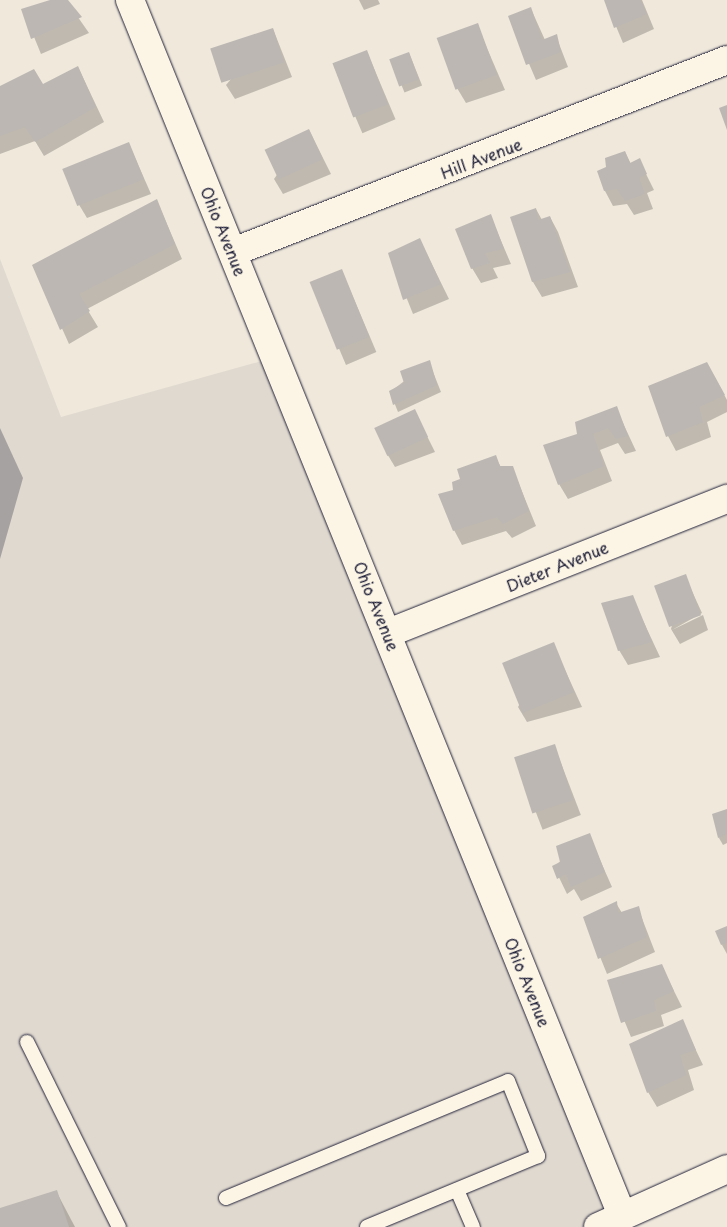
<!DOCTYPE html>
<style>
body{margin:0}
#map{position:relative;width:727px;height:1227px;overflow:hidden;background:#efe8db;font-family:"Playpen Sans",sans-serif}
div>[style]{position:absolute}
.built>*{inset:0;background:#e0d9cf}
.water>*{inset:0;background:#a6a2a2}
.shadow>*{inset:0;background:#0003;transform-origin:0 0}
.building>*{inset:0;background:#bcb7b3;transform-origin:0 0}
.roads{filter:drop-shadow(0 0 1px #22223b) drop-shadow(0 0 1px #22223b)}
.lane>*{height:14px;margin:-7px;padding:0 7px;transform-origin:7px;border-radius:7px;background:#fcf5e5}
.street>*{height:28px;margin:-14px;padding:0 14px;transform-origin:14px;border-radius:14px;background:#fcf5e5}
span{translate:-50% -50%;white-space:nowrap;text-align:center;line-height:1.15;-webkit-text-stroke:4px #fcf5e5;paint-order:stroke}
.street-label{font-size:16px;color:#22223b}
</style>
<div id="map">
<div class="built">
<div style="clip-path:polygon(0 259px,61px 417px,276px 357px,627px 1227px,0 1227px)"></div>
</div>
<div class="water">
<div style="clip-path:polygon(0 428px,23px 478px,0 559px)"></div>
</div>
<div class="shadow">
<div style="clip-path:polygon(54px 0,66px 0,89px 33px,41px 54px,23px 10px)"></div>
<div style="clip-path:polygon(359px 0,378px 0,380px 4px,364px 10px)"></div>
<div style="clip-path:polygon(605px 0,642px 0,654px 29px,623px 43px)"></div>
<div style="clip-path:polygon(531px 9px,545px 40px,556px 36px,568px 67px,536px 80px,509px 17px)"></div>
<div style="clip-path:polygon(477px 25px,505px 90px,466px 103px,457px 88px)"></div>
<div style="clip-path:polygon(273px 29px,292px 77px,235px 99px,226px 85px)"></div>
<div style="left:367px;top:52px;width:73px;height:36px;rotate:67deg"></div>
<div style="left:409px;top:53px;width:35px;height:19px;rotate:68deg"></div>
<div style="clip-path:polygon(78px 67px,104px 122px,44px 156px,35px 141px,0 154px,0 87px,43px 86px)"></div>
<div style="clip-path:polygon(309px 130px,331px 174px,283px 194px,274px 179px)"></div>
<div style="clip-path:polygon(129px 144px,151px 194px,87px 218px,78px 203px)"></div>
<div style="clip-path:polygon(625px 152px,631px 164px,639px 160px,654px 190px,647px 193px,653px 209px,634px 215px,627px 204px,613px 206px,605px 191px,608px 168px)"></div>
<div style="clip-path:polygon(157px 201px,182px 259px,87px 309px,98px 327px,69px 344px,34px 266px)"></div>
<div style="clip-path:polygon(536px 209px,542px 220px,550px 217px,558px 232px,578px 287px,542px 297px,533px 282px,512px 218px)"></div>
<div style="clip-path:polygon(490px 215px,511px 264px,493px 268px,498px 278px,481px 283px,472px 268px)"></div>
<div style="clip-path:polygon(420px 240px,449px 299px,413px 314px,389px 254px)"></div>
<div style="left:342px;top:271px;width:88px;height:33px;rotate:67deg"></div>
<div style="clip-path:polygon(429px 362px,441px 392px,398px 412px,390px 392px)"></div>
<div style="clip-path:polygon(715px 378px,727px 400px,727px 412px,707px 422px,711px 437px,676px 451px,668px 436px)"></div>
<div style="clip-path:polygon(616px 408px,636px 451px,625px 454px,618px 443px,600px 450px,612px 481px,568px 499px,559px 484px,579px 435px)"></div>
<div style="clip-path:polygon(414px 410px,435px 452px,395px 467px,386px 452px)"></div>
<div style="clip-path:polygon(495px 457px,501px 467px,512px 467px,536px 526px,512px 538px,506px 531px,462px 545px,454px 530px,455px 491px,462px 480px)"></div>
<div style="clip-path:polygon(685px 576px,702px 613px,672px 630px,703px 615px,708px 630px,680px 644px,671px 629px)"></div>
<div style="clip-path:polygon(632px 597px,660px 657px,628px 665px,619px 650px)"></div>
<div style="clip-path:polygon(553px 644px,582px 707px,527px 722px,518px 707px)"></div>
<div style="left:554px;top:745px;width:75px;height:41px;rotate:69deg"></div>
<div style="clip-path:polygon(727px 812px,727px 843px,723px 845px,719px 838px)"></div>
<div style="clip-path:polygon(589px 835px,612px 887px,581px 901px,574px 889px,567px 894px,554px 867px)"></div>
<div style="clip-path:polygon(616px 903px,622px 913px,638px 908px,655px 952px,607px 974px,584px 917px)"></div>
<div style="clip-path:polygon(727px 928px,727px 954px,722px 945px)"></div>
<div style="clip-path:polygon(661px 965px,682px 1007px,661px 1015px,664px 1026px,631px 1037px,608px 981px)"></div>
<div style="clip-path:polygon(682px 1021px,703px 1065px,688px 1070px,694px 1090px,657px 1107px,648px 1092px)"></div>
<div style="clip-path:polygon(56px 1191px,75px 1227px,0 1227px,0 1210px)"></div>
</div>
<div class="building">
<div style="clip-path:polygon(50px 0,68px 0,82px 17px,31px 39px,21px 9px)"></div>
<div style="clip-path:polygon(604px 0,641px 0,647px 14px,614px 28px)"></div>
<div style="clip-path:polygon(531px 7px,542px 40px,557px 34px,561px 52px,526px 65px,508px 16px)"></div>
<div style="left:478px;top:23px;width:55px;height:44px;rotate:70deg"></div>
<div style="left:273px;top:28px;width:36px;height:66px;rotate:72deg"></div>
<div style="left:367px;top:50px;width:58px;height:37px;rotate:69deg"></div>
<div style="left:409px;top:52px;width:29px;height:21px;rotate:70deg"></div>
<div style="clip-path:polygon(78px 66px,96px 107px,35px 142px,25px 127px,0 136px,0 86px,34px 69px,43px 84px)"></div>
<div style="clip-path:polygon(727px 105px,727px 130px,719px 108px)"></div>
<div style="left:309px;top:129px;width:33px;height:49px;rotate:65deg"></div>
<div style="left:129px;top:142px;width:40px;height:72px;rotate:68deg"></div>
<div style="clip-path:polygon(625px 151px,630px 163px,640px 158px,647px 174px,639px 178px,645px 194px,625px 201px,617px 189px,604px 191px,597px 171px,606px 167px,605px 158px)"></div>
<div style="clip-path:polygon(157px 199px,175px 244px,79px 294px,90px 311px,60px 330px,32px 265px)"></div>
<div style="clip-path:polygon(536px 208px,538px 220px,550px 216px,570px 272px,532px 282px,510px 217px)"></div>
<div style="clip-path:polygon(491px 214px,504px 249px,485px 253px,490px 263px,471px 269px,455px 229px)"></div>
<div style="clip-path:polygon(420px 238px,441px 284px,403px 300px,388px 253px)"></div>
<div style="left:342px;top:269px;width:73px;height:35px;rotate:68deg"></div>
<div style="clip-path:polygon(430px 360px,437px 385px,393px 405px,389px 391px,404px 383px,400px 371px)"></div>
<div style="clip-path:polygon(707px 362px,725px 395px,699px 407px,703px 422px,666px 437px,648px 386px)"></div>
<div style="clip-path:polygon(617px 406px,628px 436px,616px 439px,608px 428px,593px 434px,604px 466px,558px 485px,543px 445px,577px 434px,575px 422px)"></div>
<div style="left:415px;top:409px;width:31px;height:45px;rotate:65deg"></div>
<div style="clip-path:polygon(496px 455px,500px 466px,513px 466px,529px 511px,503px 524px,497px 517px,453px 531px,438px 494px,453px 490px,452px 482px,460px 479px,457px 469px)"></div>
<div style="left:686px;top:574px;width:44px;height:34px;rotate:70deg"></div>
<div style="clip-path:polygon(633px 595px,652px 642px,618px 651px,601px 603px)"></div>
<div style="left:554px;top:642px;width:54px;height:56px;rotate:68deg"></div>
<div style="left:555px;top:744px;width:59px;height:43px;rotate:72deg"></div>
<div style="clip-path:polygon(727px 809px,727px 834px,718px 838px,712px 814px)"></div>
<div style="clip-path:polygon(590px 833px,605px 872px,571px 887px,566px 874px,557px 879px,552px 866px,560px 862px,556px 846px)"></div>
<div style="clip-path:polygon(617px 901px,618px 913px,639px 906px,647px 937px,598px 959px,583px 917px)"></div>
<div style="clip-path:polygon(727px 926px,727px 943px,721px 945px,715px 931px)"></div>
<div style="clip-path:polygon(662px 964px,674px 991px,654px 1000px,656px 1011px,621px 1023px,607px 980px)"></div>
<div style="clip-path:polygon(683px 1019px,696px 1050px,680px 1055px,686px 1075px,647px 1093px,629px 1044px)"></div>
<div style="clip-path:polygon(57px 1190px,69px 1227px,0 1227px,0 1208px)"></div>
</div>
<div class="roads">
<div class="lane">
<div style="left:27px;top:1042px;width:207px;rotate:63.6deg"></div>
<div style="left:457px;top:1190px;width:40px;rotate:66.6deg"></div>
<div style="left:226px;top:1198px;width:305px;rotate:-22.5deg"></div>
<div style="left:508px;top:1081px;width:81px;rotate:68.2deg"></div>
<div style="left:538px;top:1156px;width:185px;rotate:157.5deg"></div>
</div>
<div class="street">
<div style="left:130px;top:0;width:1309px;rotate:67.96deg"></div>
<div style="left:233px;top:252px;width:530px;rotate:-21.24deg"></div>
<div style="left:388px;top:633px;width:365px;rotate:-21.6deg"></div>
<div style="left:598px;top:1227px;width:141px;rotate:-24.2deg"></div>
</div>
</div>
<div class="street-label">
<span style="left:481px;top:158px;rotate:-21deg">Hill Avenue</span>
<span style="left:224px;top:231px;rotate:68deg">Ohio Avenue</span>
<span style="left:557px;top:566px;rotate:-22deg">Dieter Avenue</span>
<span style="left:377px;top:606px;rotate:68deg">Ohio Avenue</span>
<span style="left:528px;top:982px;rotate:68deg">Ohio Avenue</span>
</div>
</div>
